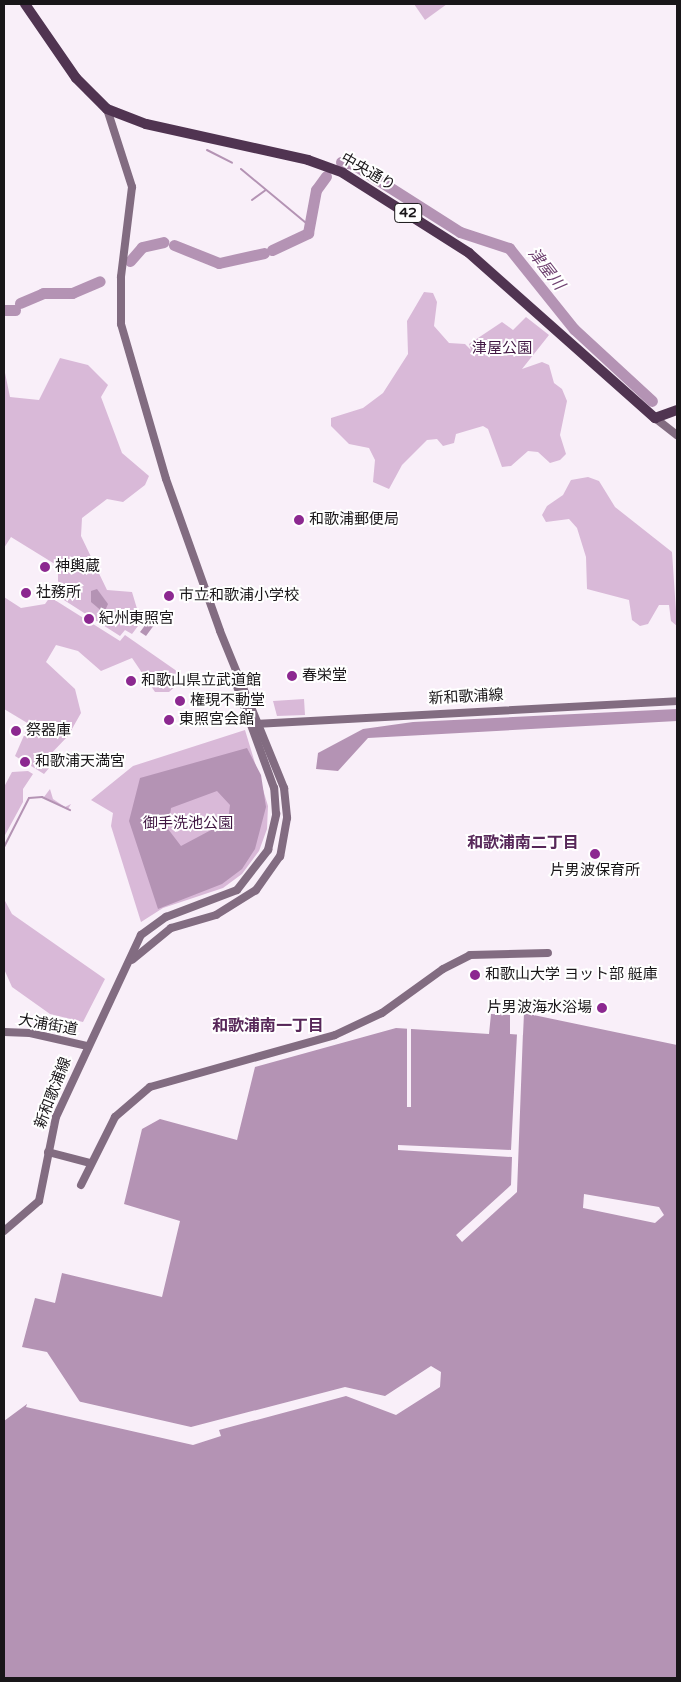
<!DOCTYPE html>
<meta charset="utf-8">
<style>
body{margin:0}
#map{position:relative;width:681px;height:1682px;overflow:hidden;background:#f9eff9;font-family:"Varela Round","Noto Sans JP",sans-serif}
div>[style]{position:absolute}
.green>*{inset:0;background:#d9b9d8}
.water>*{inset:0;background:#b493b4}
.pier>*{inset:0;background:#f9eff9;transform-origin:0 0}
.stream>*{height:2px;margin:-1px;padding:0 1px;transform-origin:1px;border-radius:1px;background:#b493b4}
.river>*{height:11px;margin:-5.5px;padding:0 5.5px;transform-origin:5.5px;border-radius:5.5px;background:#b493b4}
.secondary>*{height:8px;margin:-4px;padding:0 4px;transform-origin:4px;border-radius:4px;background:#826c81}
.highway>*{height:10px;margin:-5px;padding:0 5px;transform-origin:5px;border-radius:5px;background:#503451}
.dots>*{width:14px;height:14px;translate:-50% -50%;box-sizing:border-box;border:2px solid #fff;border-radius:50%}
span{translate:-50% -50%;white-space:nowrap;text-align:center;line-height:1.15;-webkit-text-stroke:4px #fff;paint-order:stroke}
.shield-label span{padding:1px 4px;background:#fff;border:1px solid;border-radius:4px;-webkit-text-stroke-width:0}
.shield-label{font-size:14px;color:#191619;font-weight:700}
.street-label{font-size:15px;color:#191619}
.park-label{font-size:15px;color:#411743}
.poi-label{font-size:15px;color:#191619}
.left{translate:0 -50%;text-align:left}
.right{translate:-100% -50%;text-align:right}
.water-label{font-size:16px;color:#704271;font-style:italic}
.neighbourhood-label{font-size:16px;color:#572759;font-weight:700}
.frame{position:absolute;inset:0;border:5px solid #191619;pointer-events:none}
</style>
<div id="map">
<div class="green">
<div style="clip-path:polygon(414px 4px,447px 4px,425px 20px)"></div>
<div style="clip-path:polygon(424px 292px,433px 293px,437px 302px,434px 326px,449px 343px,465px 344px,471px 350px,469px 344px,502px 322px,513px 330px,526px 317px,549px 335px,522px 369px,542px 362px,549px 365px,554px 383px,562px 389px,567px 401px,560px 435px,566px 454px,560px 460px,550px 463px,538px 452px,528px 451px,511px 466px,502px 467px,488px 429px,483px 426px,456px 434px,454px 443px,443px 446px,437px 439px,427px 440px,402px 465px,389px 489px,373px 482px,375px 460px,369px 448px,349px 444px,331px 426px,331px 418px,363px 408px,383px 393px,408px 354px,407px 321px)"></div>
<div style="clip-path:polygon(60px 358px,88px 365px,108px 385px,101px 397px,122px 453px,149px 476px,145px 485px,123px 502px,107px 499px,82px 518px,81px 536px,107px 590px,132px 592px,141px 622px,132px 634px,125px 630px,120px 636px,53px 593px,58px 584px,58px 566px,11px 537px,4px 548px,4px 368px,10px 397px,39px 400px)"></div>
<div style="clip-path:polygon(588px 477px,599px 481px,615px 507px,672px 552px,677px 626px,671px 621px,669px 605px,659px 605px,648px 624px,640px 626px,632px 620px,629px 600px,587px 589px,586px 557px,577px 528px,569px 519px,546px 522px,542px 515px,547px 506px,563px 495px,571px 480px)"></div>
<div style="clip-path:polygon(4px 597px,21px 608px,45px 604px,50px 597px,120px 641px,125px 635px,181px 674px,179px 683px,169px 692px,155px 692px,132px 658px,101px 671px,78px 651px,56px 645px,46px 662px,75px 689px,81px 713px,68px 736px,44px 761px,50px 767px,44px 774px,15px 756px,29px 724px,4px 709px)"></div>
<div style="clip-path:polygon(304px 699px,305px 715px,277px 716px,273px 701px)"></div>
<div style="clip-path:polygon(245px 730px,268px 806px,267px 829px,259px 851px,242px 874px,223px 888px,163px 908px,141px 922px,111px 826px,113px 813px,91px 800px,133px 766px)"></div>
<div style="clip-path:polygon(28px 771px,33px 774px,23px 789px,23px 802px,4px 837px,4px 787px,12px 772px)"></div>
<div style="clip-path:polygon(50px 789px,53px 799px,65px 807px,71px 804px,68px 809px,44px 797px)"></div>
<div style="clip-path:polygon(4px 899px,12px 914px,105px 979px,83px 1022px,50px 1014px,12px 987px,4px 969px)"></div>
</div>
<div class="water">
<div style="clip-path:polygon(97px 589px,108px 604px,104px 613px,91px 602px,91px 591px)"></div>
<div style="clip-path:polygon(149px 609px,160px 617px,146px 636px,140px 632px,149px 620px,145px 615px)"></div>
<div style="clip-path:polygon(677px 709px,677px 721px,368px 738px,338px 771px,316px 769px,318px 753px,363px 729px,413px 722px)"></div>
<div style="clip-path:polygon(evenodd,247px 748px,261px 775px,266px 807px,255px 849px,242px 869px,222px 884px,158px 909px,129px 821px,140px 778px,247px 748px,217px 791px,230px 805px,228px 821px,181px 846px,168px 829px,171px 808px,217px 791px)"></div>
<div style="clip-path:polygon(524px 1013px,677px 1045px,677px 1678px,4px 1678px,4px 1421px,27px 1404px,77px 1417px,80px 1402px,47px 1352px,22px 1347px,35px 1298px,55px 1303px,62px 1273px,162px 1297px,180px 1221px,124px 1204px,142px 1129px,160px 1119px,237px 1140px,255px 1067px,396px 1028px,489px 1034px,491px 1014px,510px 1015px,510px 1034px,523px 1035px)"></div>
</div>
<div class="pier">
<div style="left:407px;top:1028px;width:4px;height:79px"></div>
<div style="clip-path:polygon(523px 1032px,517px 1192px,462px 1242px,456px 1235px,511px 1185px,512px 1157px,398px 1150px,398px 1145px,511px 1150px,517px 1034px)"></div>
<div style="clip-path:polygon(584px 1194px,659px 1207px,664px 1215px,655px 1223px,583px 1208px)"></div>
<div style="clip-path:polygon(431px 1366px,441px 1372px,440px 1387px,396px 1415px,346px 1396px,219px 1430px,221px 1436px,193px 1445px,26px 1407px,28px 1401px,75px 1414px,77px 1401px,191px 1427px,345px 1387px,385px 1396px)"></div>
</div>
<div class="stream">
<div style="left:207px;top:150px;width:28px;rotate:27deg"></div>
<div style="left:241px;top:169px;width:85px;rotate:39.7deg"></div>
<div style="left:306px;top:223px;width:5px;rotate:-22deg"></div>
<div style="left:252px;top:200px;width:17px;rotate:-36deg"></div>
<div style="left:4px;top:847px;width:55px;rotate:-63deg"></div>
<div style="left:29px;top:798px;width:13px;rotate:-4deg"></div>
<div style="left:42px;top:797px;width:31px;rotate:25deg"></div>
</div>
<div class="river">
<div style="left:341px;top:162px;width:12px;rotate:9deg"></div>
<div style="left:353px;top:164px;width:127px;rotate:32.4deg"></div>
<div style="left:460px;top:232px;width:52px;rotate:18.1deg"></div>
<div style="left:509px;top:248px;width:104px;rotate:51.3deg"></div>
<div style="left:574px;top:329px;width:106px;rotate:42.7deg"></div>
<div style="left:174px;top:245px;width:48px;rotate:21.8deg"></div>
<div style="left:219px;top:263px;width:46px;rotate:-12.5deg"></div>
<div style="left:272px;top:250px;width:40px;rotate:-25deg"></div>
<div style="left:308px;top:233px;width:44px;rotate:-79.5deg"></div>
<div style="left:316px;top:190px;width:17px;rotate:-54deg"></div>
<div style="left:130px;top:261px;width:18px;rotate:-49deg"></div>
<div style="left:142px;top:247px;width:22px;rotate:-13deg"></div>
<div style="left:20px;top:303px;width:25px;rotate:-23deg"></div>
<div style="left:43px;top:293px;width:29px"></div>
<div style="left:72px;top:293px;width:30px;rotate:-23deg"></div>
<div style="left:4px;top:310px;width:11px"></div>
</div>
<div class="secondary">
<div style="left:107px;top:109px;width:82px;rotate:72.2deg"></div>
<div style="left:132px;top:187px;width:91px;rotate:97deg"></div>
<div style="left:121px;top:277px;width:47px;rotate:90deg"></div>
<div style="left:121px;top:324px;width:161px;rotate:73.8deg"></div>
<div style="left:166px;top:479px;width:161px;rotate:70.4deg"></div>
<div style="left:220px;top:631px;width:170px;rotate:67.8deg"></div>
<div style="left:284px;top:788px;width:30px;rotate:84deg"></div>
<div style="left:287px;top:818px;width:39px;rotate:100deg"></div>
<div style="left:280px;top:856px;width:42px;rotate:125.2deg"></div>
<div style="left:256px;top:890px;width:47px;rotate:148deg"></div>
<div style="left:216px;top:915px;width:47px;rotate:163.9deg"></div>
<div style="left:171px;top:928px;width:50px;rotate:140.6deg"></div>
<div style="left:655px;top:418px;width:28px;rotate:38deg"></div>
<div style="left:255px;top:724px;width:423px;rotate:-3.1deg"></div>
<div style="left:4px;top:1032px;width:26px;rotate:2deg"></div>
<div style="left:30px;top:1033px;width:58px;rotate:12.8deg"></div>
<div style="left:48px;top:1152px;width:43px;rotate:14.7deg"></div>
<div style="left:81px;top:1185px;width:76px;rotate:-63.4deg"></div>
<div style="left:115px;top:1117px;width:46px;rotate:-40.6deg"></div>
<div style="left:150px;top:1087px;width:192px;rotate:-15.7deg"></div>
<div style="left:335px;top:1035px;width:52px;rotate:-25.1deg"></div>
<div style="left:382px;top:1013px;width:75px;rotate:-35.8deg"></div>
<div style="left:443px;top:969px;width:30px;rotate:-27deg"></div>
<div style="left:470px;top:955px;width:78px;rotate:-1.5deg"></div>
<div style="left:4px;top:1231px;width:46px;rotate:-40.6deg"></div>
<div style="left:39px;top:1201px;width:86px;rotate:-78.6deg"></div>
<div style="left:56px;top:1117px;width:201px;rotate:-65deg"></div>
<div style="left:141px;top:935px;width:31px;rotate:-36deg"></div>
<div style="left:166px;top:917px;width:76px;rotate:-20.8deg"></div>
<div style="left:237px;top:890px;width:51px;rotate:-52.2deg"></div>
<div style="left:268px;top:850px;width:37px;rotate:-77deg"></div>
<div style="left:276px;top:814px;width:26px;rotate:-94deg"></div>
<div style="left:274px;top:788px;width:117px;rotate:-110deg"></div>
</div>
<div class="highway">
<div style="left:25px;top:4px;width:90px;rotate:55.4deg"></div>
<div style="left:76px;top:78px;width:44px;rotate:45deg"></div>
<div style="left:107px;top:109px;width:42px;rotate:21deg"></div>
<div style="left:146px;top:124px;width:166px;rotate:12.5deg"></div>
<div style="left:308px;top:160px;width:37px;rotate:20deg"></div>
<div style="left:343px;top:173px;width:149px;rotate:32.4deg"></div>
<div style="left:469px;top:253px;width:249px;rotate:41.6deg"></div>
<div style="left:655px;top:418px;width:23px;rotate:-20deg"></div>
</div>
<div class="dots">
<div style="left:299px;top:520px;background:#8c2890"></div>
<div style="left:45px;top:567px;background:#8c2890"></div>
<div style="left:26px;top:593px;background:#8c2890"></div>
<div style="left:169px;top:596px;background:#8c2890"></div>
<div style="left:89px;top:619px;background:#8c2890"></div>
<div style="left:292px;top:676px;background:#8c2890"></div>
<div style="left:131px;top:681px;background:#8c2890"></div>
<div style="left:180px;top:701px;background:#8c2890"></div>
<div style="left:169px;top:720px;background:#8c2890"></div>
<div style="left:16px;top:731px;background:#8c2890"></div>
<div style="left:25px;top:762px;background:#8c2890"></div>
<div style="left:595px;top:854px;background:#8c2890"></div>
<div style="left:475px;top:975px;background:#8c2890"></div>
<div style="left:602px;top:1008px;background:#8c2890"></div>
</div>
<div class="shield-label">
<span style="left:408px;top:213px">42</span>
</div>
<div class="street-label">
<span style="left:368px;top:172px;rotate:30deg">中央通り</span>
<span style="left:466px;top:697px;rotate:-3deg">新和歌浦線</span>
<span style="left:48px;top:1025px;rotate:10deg">大浦街道</span>
<span style="left:53px;top:1093px;rotate:-69deg">新和歌浦線</span>
</div>
<div class="park-label">
<span style="left:502px;top:349px">津屋公園</span>
<span style="left:188px;top:824px">御手洗池公園</span>
</div>
<div class="poi-label">
<span class="left" style="left:309px;top:520px">和歌浦郵便局</span>
<span class="left" style="left:55px;top:567px">神輿蔵</span>
<span class="left" style="left:36px;top:593px">社務所</span>
<span class="left" style="left:179px;top:596px">市立和歌浦小学校</span>
<span class="left" style="left:99px;top:619px">紀州東照宮</span>
<span class="left" style="left:302px;top:676px">春栄堂</span>
<span class="left" style="left:141px;top:681px">和歌山県立武道館</span>
<span class="left" style="left:190px;top:701px">権現不動堂</span>
<span class="left" style="left:179px;top:720px">東照宮会館</span>
<span class="left" style="left:26px;top:731px">祭器庫</span>
<span class="left" style="left:35px;top:762px">和歌浦天満宮</span>
<span style="left:595px;top:871px">片男波保育所</span>
<span class="left" style="left:485px;top:975px">和歌山大学 ヨット部 艇庫</span>
<span class="right" style="left:592px;top:1008px">片男波海水浴場</span>
</div>
<div class="water-label">
<span style="left:546px;top:269px;rotate:52deg">津屋川</span>
</div>
<div class="neighbourhood-label">
<span style="left:523px;top:843px">和歌浦南二丁目</span>
<span style="left:268px;top:1026px">和歌浦南一丁目</span>
</div>
<div class="frame"></div>
</div>
